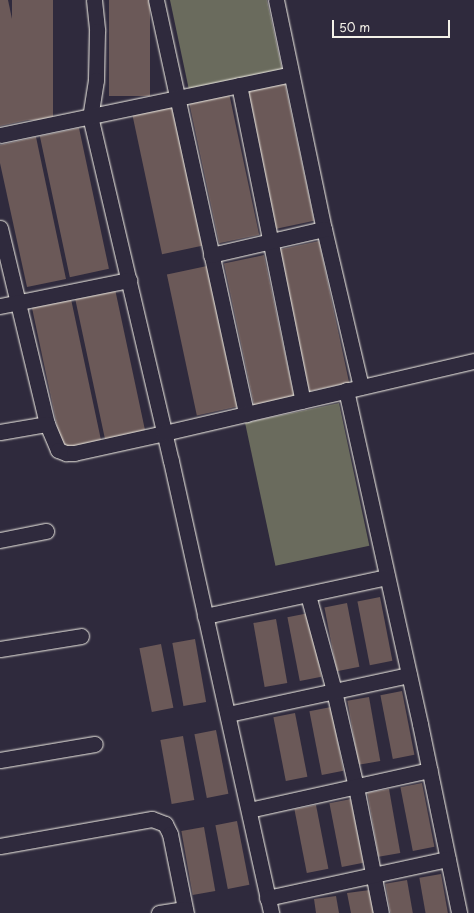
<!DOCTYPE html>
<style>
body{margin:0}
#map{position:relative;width:474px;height:913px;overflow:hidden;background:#2f2a3d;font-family:"Playpen Sans",sans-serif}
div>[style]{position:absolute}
.green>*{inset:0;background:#6a6b5d;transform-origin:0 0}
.building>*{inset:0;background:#6b5958;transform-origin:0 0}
.roads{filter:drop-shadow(0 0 1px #f4f1e8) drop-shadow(0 0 1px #f4f1e8)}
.street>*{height:15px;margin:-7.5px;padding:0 7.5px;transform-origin:7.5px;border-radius:7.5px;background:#2f2a3d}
span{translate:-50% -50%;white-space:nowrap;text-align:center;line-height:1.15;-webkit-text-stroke:3.5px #2f2a3d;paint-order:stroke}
.scale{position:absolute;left:332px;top:20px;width:118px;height:18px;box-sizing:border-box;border:2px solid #f4f1e8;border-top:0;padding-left:5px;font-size:12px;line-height:14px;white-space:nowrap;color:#f4f1e8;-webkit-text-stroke:3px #2f2a3d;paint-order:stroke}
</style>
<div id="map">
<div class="green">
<div style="clip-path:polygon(170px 0,267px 0,282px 69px,189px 90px)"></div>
<div style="left:339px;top:403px;width:146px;height:96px;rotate:78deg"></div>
</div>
<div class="building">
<div style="clip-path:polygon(0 0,8px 0,33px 119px,0 126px)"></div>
<div style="left:12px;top:0;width:41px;height:120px"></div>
<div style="left:109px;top:0;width:41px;height:96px"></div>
<div style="left:284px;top:79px;width:145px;height:41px;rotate:78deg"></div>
<div style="left:229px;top:93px;width:145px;height:41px;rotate:78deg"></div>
<div style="left:172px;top:104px;width:145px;height:41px;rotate:78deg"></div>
<div style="left:79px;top:128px;width:144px;height:40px;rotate:78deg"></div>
<div style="clip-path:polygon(36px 137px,66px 279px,27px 287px,0 163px,0 145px)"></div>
<div style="left:319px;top:241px;width:145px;height:41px;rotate:78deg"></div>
<div style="left:264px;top:255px;width:145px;height:41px;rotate:78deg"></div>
<div style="left:207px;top:266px;width:144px;height:41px;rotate:78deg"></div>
<div style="left:115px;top:289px;width:145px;height:41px;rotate:78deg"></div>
<div style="left:71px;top:299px;width:145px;height:40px;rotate:78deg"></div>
<div style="left:380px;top:597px;width:65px;height:23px;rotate:79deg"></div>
<div style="left:347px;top:603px;width:65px;height:23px;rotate:79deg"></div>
<div style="left:309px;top:613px;width:65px;height:22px;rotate:79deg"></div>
<div style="left:276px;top:619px;width:65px;height:23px;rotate:80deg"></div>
<div style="left:195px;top:639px;width:64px;height:23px;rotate:80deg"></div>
<div style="left:161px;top:644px;width:65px;height:22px;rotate:79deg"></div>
<div style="left:402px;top:691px;width:65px;height:22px;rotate:79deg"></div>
<div style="left:369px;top:697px;width:65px;height:22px;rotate:80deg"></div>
<div style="left:331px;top:707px;width:65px;height:22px;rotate:79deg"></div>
<div style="left:295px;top:713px;width:65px;height:22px;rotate:79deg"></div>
<div style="left:216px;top:730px;width:65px;height:22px;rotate:79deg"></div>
<div style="left:183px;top:736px;width:65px;height:23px;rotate:80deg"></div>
<div style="left:422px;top:783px;width:65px;height:22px;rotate:79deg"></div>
<div style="left:389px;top:789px;width:65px;height:22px;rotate:80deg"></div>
<div style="left:351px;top:799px;width:65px;height:22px;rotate:79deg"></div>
<div style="left:316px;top:805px;width:65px;height:22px;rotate:79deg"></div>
<div style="left:237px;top:821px;width:65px;height:22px;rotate:79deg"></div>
<div style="left:204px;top:827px;width:65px;height:23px;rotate:80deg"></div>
<div style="left:441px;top:874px;width:40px;height:22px;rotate:80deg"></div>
<div style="left:407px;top:880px;width:34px;height:22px;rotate:80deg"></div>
<div style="clip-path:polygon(370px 890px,374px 913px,351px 913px,347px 893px)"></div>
<div style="clip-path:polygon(336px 896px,339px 913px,316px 913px,314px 899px)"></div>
</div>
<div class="roads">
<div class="street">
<div style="left:94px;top:0;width:31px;rotate:84deg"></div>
<div style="left:97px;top:31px;width:49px;rotate:91.2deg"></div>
<div style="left:96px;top:80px;width:36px;rotate:99deg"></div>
<div style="left:90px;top:116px;width:354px;rotate:76.8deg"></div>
<div style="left:171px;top:461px;width:463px;rotate:77.5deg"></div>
<div style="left:156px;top:0;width:424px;rotate:77.7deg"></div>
<div style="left:276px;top:0;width:234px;rotate:78.2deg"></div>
<div style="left:324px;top:229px;width:162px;rotate:76.8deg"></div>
<div style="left:239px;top:85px;width:322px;rotate:78.6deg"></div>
<div style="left:0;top:135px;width:297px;rotate:-11.8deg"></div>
<div style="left:0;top:228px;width:202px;rotate:76.5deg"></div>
<div style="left:47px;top:424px;width:28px;rotate:67deg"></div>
<div style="left:58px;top:450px;width:9px;rotate:21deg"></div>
<div style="left:66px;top:453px;width:8px"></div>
<div style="left:74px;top:453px;width:92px;rotate:-12.5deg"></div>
<div style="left:164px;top:433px;width:318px;rotate:-13.1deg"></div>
<div style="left:211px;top:255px;width:116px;rotate:-13deg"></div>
<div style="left:0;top:306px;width:132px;rotate:-11.4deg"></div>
<div style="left:346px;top:390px;width:342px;rotate:77.5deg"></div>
<div style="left:420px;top:724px;width:193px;rotate:78.3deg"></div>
<div style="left:0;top:432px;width:48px;rotate:-9.7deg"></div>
<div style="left:0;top:540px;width:47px;rotate:-11.1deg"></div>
<div style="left:308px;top:595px;width:99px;rotate:74.8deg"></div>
<div style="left:334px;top:691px;width:98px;rotate:77.1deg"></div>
<div style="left:356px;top:787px;width:128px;rotate:78.8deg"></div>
<div style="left:205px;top:616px;width:186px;rotate:-12.1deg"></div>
<div style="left:0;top:649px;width:82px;rotate:-9.1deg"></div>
<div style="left:228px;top:714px;width:185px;rotate:-12.2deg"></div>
<div style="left:0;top:760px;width:96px;rotate:-9.6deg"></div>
<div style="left:249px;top:810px;width:185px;rotate:-12.5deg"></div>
<div style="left:0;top:846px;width:154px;rotate:-10.1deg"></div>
<div style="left:152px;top:819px;width:14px;rotate:21deg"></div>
<div style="left:165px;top:824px;width:11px;rotate:63deg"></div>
<div style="left:170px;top:834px;width:81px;rotate:78.6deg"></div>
<div style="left:267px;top:898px;width:185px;rotate:-12.2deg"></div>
<div style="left:159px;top:913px;width:26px;rotate:-9deg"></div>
</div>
</div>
<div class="scale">50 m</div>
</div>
